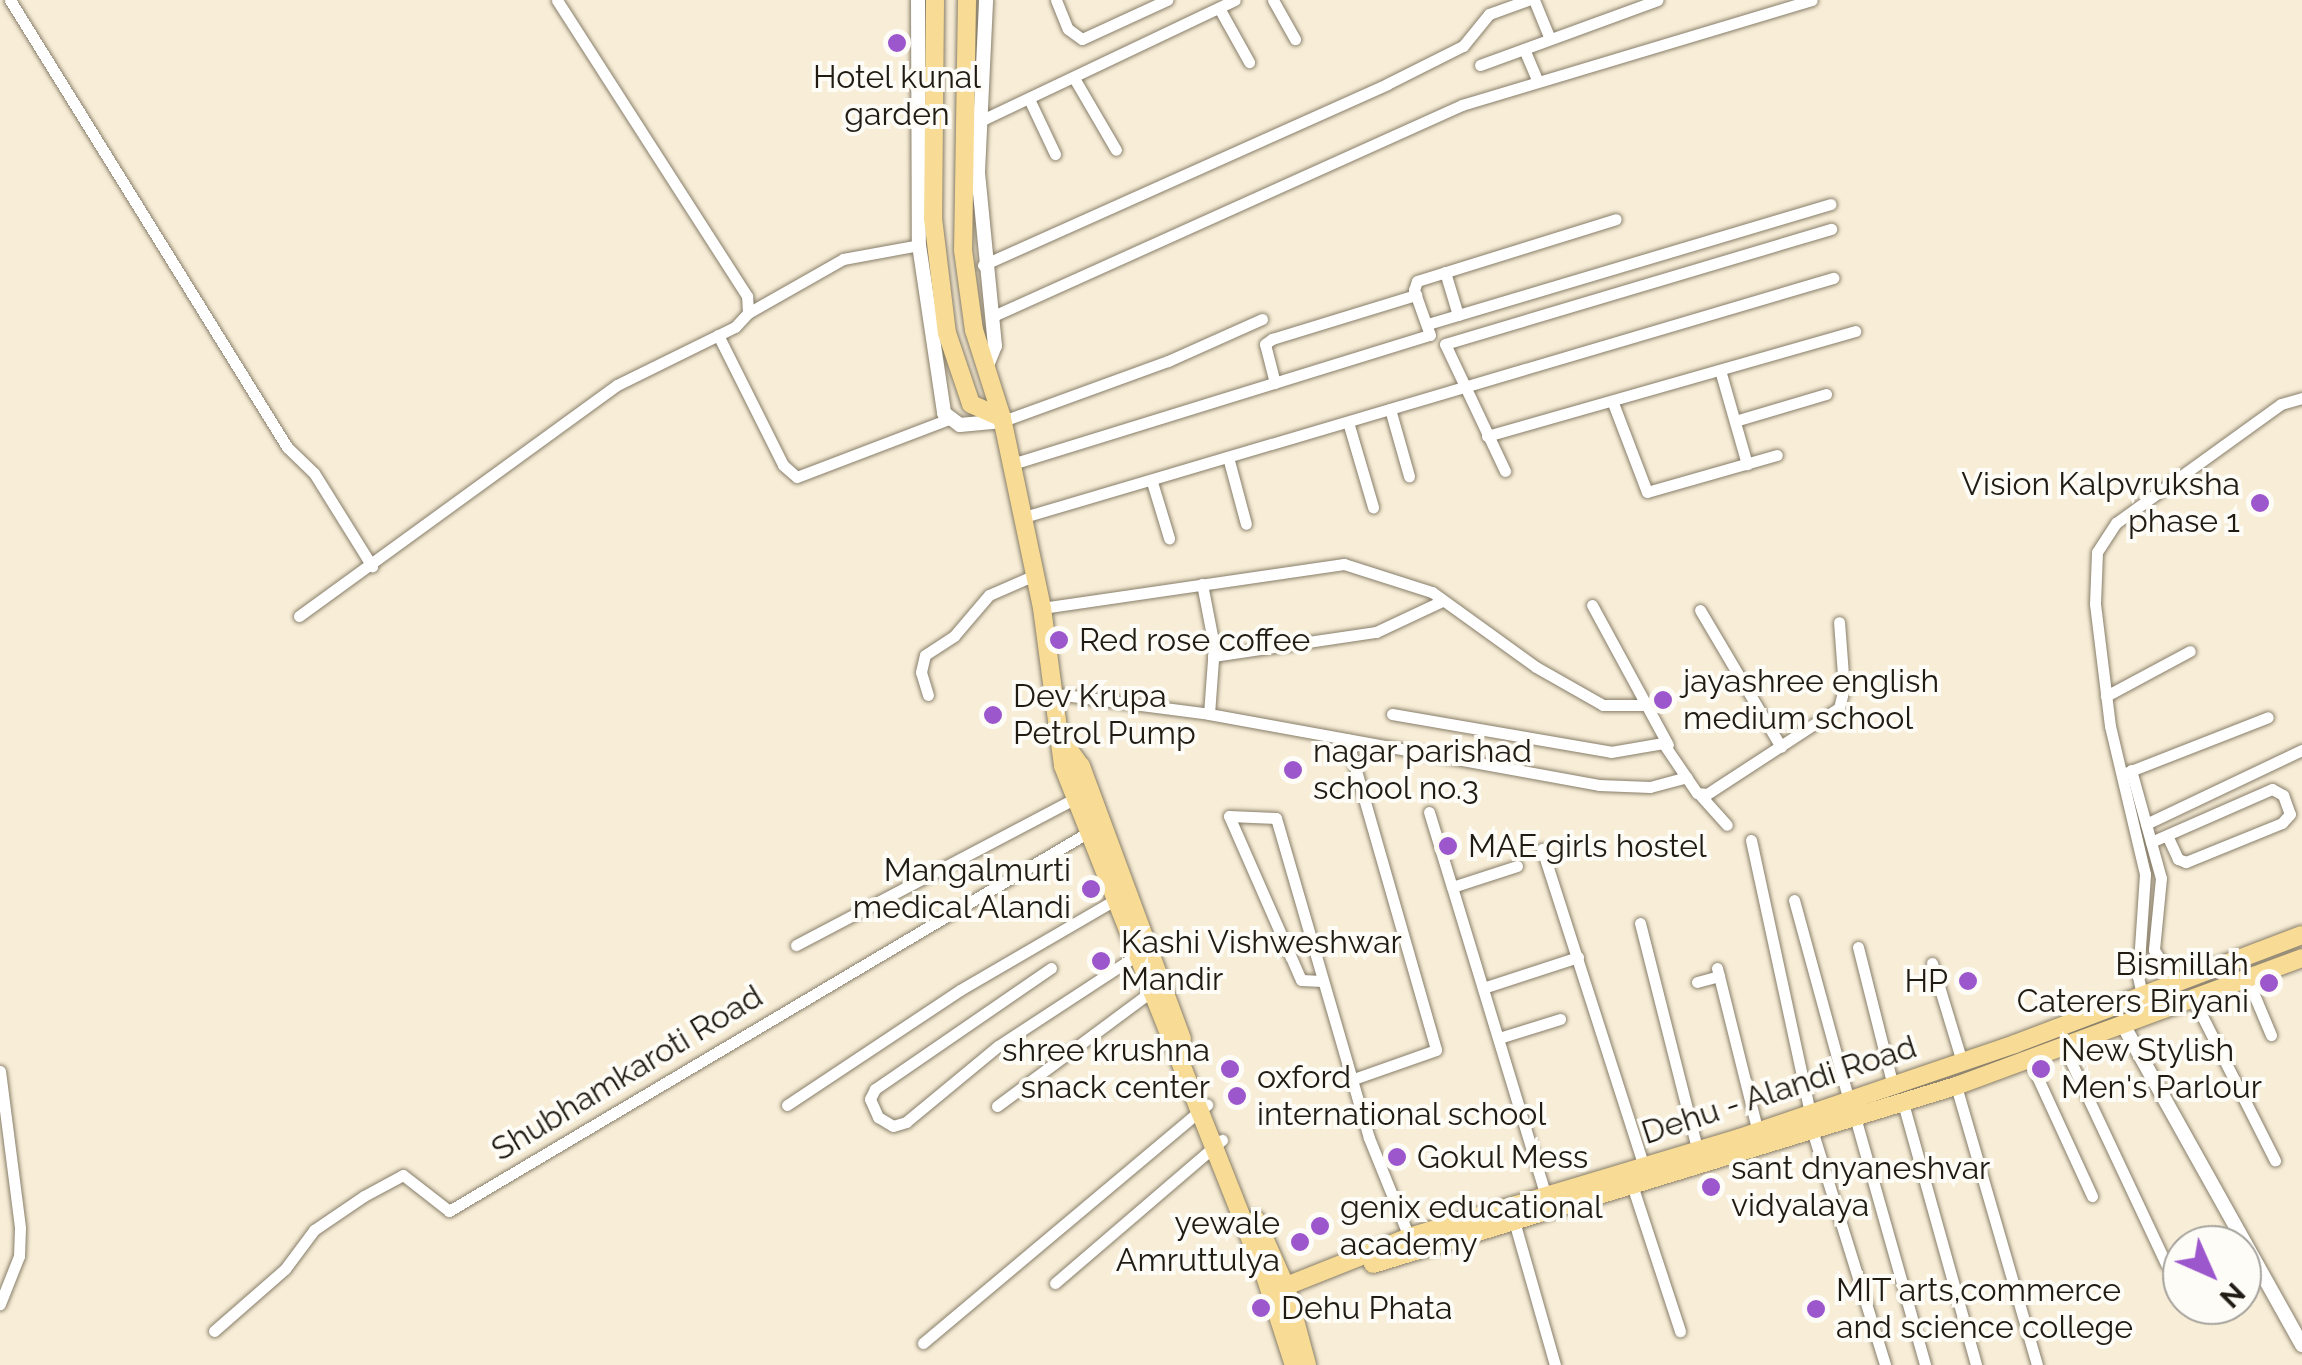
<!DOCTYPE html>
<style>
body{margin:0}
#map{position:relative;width:2302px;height:1365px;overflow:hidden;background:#f8eed7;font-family:Raleway,sans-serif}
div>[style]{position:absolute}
.roads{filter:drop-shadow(0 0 2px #877d69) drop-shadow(0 0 2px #877d69)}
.minor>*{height:11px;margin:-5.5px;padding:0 5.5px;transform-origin:5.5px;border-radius:5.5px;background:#fff}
.tertiary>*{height:14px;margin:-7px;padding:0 7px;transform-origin:7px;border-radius:7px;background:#fff}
.primary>*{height:18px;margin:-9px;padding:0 9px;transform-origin:9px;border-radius:9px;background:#f8dc95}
.dots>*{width:28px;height:28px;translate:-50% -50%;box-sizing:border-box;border:5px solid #fefcf7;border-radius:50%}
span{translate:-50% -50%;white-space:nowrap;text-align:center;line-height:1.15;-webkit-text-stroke:8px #fefcf7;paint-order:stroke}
.poi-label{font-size:32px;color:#201c14}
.right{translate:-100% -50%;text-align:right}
.left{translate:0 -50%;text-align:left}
.street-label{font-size:32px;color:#201c14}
.north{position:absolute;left:2162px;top:1225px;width:100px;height:100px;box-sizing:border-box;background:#fefcf7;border:2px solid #a5a29c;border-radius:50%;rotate:135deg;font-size:28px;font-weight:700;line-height:40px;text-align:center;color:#201c14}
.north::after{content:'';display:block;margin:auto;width:35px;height:45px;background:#9c57cc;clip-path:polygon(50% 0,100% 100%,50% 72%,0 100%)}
</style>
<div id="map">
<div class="roads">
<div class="minor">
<div style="left:10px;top:0;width:526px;rotate:58.21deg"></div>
<div style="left:287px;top:447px;width:37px;rotate:44deg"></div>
<div style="left:314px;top:473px;width:110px;rotate:58.1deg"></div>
<div style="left:1056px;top:0;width:31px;rotate:68deg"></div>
<div style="left:1068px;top:29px;width:17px;rotate:36deg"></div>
<div style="left:1082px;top:39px;width:94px;rotate:-24.6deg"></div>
<div style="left:1273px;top:0;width:45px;rotate:60.6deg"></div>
<div style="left:1534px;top:0;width:42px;rotate:67.7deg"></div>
<div style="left:1219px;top:8px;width:62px;rotate:60.9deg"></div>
<div style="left:1524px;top:49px;width:34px;rotate:67deg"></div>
<div style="left:1480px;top:65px;width:189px;rotate:-20.1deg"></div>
<div style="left:1074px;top:78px;width:83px;rotate:59.7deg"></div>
<div style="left:1029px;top:99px;width:61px;rotate:64.7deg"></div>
<div style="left:980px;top:121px;width:282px;rotate:-25.4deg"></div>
<div style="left:983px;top:265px;width:443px;rotate:-24.1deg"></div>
<div style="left:1387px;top:84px;width:85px;rotate:-26.6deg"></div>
<div style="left:1463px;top:46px;width:41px;rotate:-50.9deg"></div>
<div style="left:1489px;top:14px;width:41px;rotate:-19.7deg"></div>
<div style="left:1445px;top:272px;width:45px;rotate:73.2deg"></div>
<div style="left:748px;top:313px;width:109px;rotate:-29.6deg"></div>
<div style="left:843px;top:259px;width:77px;rotate:-10.4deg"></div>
<div style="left:991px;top:317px;width:517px;rotate:-24.23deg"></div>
<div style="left:1462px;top:105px;width:365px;rotate:-16.7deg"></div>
<div style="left:1428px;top:324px;width:420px;rotate:-16.6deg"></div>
<div style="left:718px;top:335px;width:145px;rotate:63.4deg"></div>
<div style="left:783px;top:465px;width:18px;rotate:41deg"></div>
<div style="left:797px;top:477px;width:163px;rotate:-20.9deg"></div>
<div style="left:1720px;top:370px;width:98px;rotate:74deg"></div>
<div style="left:1275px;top:383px;width:40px;rotate:-104.4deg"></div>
<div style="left:1265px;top:344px;width:9px;rotate:-36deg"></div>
<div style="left:1272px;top:339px;width:151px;rotate:-17deg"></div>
<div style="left:1613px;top:403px;width:95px;rotate:69.1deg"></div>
<div style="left:1647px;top:492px;width:135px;rotate:-15.9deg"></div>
<div style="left:1390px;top:409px;width:70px;rotate:74.2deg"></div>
<div style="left:1003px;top:421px;width:176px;rotate:-20deg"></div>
<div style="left:1168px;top:361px;width:103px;rotate:-24.1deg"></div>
<div style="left:1735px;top:421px;width:95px;rotate:-16.5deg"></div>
<div style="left:1348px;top:422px;width:89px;rotate:73.6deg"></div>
<div style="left:1487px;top:436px;width:383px;rotate:-15.9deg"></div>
<div style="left:1228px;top:457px;width:69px;rotate:75deg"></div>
<div style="left:1012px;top:464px;width:437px;rotate:-17.2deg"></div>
<div style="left:1430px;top:335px;width:48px;rotate:-109.6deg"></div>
<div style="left:1414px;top:290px;width:9px;rotate:-72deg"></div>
<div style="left:1417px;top:281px;width:208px;rotate:-17.3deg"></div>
<div style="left:1505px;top:471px;width:140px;rotate:-115.3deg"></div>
<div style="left:1445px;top:344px;width:403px;rotate:-16.6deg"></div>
<div style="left:1152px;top:482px;width:59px;rotate:73.1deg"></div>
<div style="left:1024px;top:517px;width:844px;rotate:-16.46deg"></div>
<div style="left:1202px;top:584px;width:63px;rotate:79deg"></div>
<div style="left:1214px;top:646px;width:68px;rotate:94.2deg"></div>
<div style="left:1592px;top:605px;width:159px;rotate:61.5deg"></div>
<div style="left:1042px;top:608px;width:305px;rotate:-8.3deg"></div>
<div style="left:1344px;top:564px;width:92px;rotate:17.7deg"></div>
<div style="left:1432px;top:592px;width:128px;rotate:35.8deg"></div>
<div style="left:1536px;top:667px;width:77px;rotate:29.6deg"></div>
<div style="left:1603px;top:705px;width:43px"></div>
<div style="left:1700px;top:610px;width:159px;rotate:59.4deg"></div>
<div style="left:299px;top:616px;width:393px;rotate:-36deg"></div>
<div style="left:617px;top:385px;width:131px;rotate:-26.2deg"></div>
<div style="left:735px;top:327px;width:19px;rotate:-47deg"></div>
<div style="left:748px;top:313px;width:17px;rotate:-93deg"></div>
<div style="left:747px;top:296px;width:352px;rotate:-122.7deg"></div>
<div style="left:1213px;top:656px;width:165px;rotate:-8.4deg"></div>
<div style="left:1376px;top:632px;width:73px;rotate:-25.2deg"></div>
<div style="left:1056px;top:694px;width:154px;rotate:7.4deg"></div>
<div style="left:1209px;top:714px;width:396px;rotate:10.3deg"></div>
<div style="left:1599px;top:785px;width:51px;rotate:2.2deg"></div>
<div style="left:1650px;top:787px;width:38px;rotate:-15deg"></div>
<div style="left:928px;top:695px;width:24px;rotate:-107deg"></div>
<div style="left:921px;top:672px;width:17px;rotate:-77deg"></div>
<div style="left:925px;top:655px;width:35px;rotate:-33deg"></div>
<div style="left:954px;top:636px;width:54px;rotate:-49.5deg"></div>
<div style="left:989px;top:595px;width:50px;rotate:-23.5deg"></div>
<div style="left:2106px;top:696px;width:95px;rotate:-28.2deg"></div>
<div style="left:1392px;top:714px;width:222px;rotate:9.8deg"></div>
<div style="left:1611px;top:752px;width:53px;rotate:-9.8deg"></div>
<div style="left:1663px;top:743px;width:60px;rotate:55.8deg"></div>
<div style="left:1697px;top:793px;width:10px;rotate:6deg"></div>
<div style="left:1707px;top:794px;width:158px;rotate:-33.1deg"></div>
<div style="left:1839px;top:708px;width:21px;rotate:-76deg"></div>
<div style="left:1844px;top:688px;width:66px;rotate:-94.3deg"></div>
<div style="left:1347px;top:739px;width:323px;rotate:74deg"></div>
<div style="left:1436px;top:1050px;width:90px;rotate:160.6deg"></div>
<div style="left:2131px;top:770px;width:112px;rotate:74.5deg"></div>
<div style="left:2161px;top:878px;width:72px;rotate:95.6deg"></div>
<div style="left:2154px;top:950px;width:39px;rotate:58deg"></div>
<div style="left:2128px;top:772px;width:150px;rotate:-21.4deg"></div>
<div style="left:1700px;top:795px;width:40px;rotate:48deg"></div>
<div style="left:1429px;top:812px;width:78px;rotate:73deg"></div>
<div style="left:2146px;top:824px;width:173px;rotate:-25.4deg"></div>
<div style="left:1751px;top:840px;width:280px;rotate:77.8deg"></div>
<div style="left:2151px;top:842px;width:132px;rotate:-23.7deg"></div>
<div style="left:2272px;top:789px;width:13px;rotate:29deg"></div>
<div style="left:2283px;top:795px;width:20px;rotate:70deg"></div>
<div style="left:2290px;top:814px;width:12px;rotate:132deg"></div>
<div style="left:2282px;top:823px;width:104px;rotate:157.9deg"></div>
<div style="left:2186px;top:862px;width:9px;rotate:-159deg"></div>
<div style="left:2178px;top:859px;width:26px;rotate:-115deg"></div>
<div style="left:1542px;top:849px;width:333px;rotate:72.2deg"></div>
<div style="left:1517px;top:866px;width:68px;rotate:162.1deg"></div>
<div style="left:1452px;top:887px;width:329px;rotate:73.1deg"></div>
<div style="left:1794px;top:900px;width:208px;rotate:74.7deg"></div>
<div style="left:1640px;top:923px;width:240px;rotate:75.8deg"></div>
<div style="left:796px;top:945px;width:321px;rotate:-27.7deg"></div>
<div style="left:1858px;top:947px;width:143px;rotate:75.9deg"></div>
<div style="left:1932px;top:963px;width:103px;rotate:73.1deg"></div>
<div style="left:1051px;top:968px;width:214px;rotate:145.5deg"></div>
<div style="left:875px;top:1089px;width:11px;rotate:117deg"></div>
<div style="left:870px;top:1099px;width:20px;rotate:66deg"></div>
<div style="left:878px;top:1117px;width:17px;rotate:31deg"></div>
<div style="left:893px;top:1126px;width:14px;rotate:-17deg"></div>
<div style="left:906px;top:1122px;width:119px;rotate:-39.6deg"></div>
<div style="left:998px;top:1046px;width:173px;rotate:-33.2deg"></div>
<div style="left:1717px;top:968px;width:169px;rotate:76deg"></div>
<div style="left:2247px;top:978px;width:62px;rotate:67.2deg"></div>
<div style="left:1322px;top:981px;width:21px;rotate:-177deg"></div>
<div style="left:1301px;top:980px;width:179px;rotate:-113.7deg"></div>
<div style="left:1229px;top:816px;width:47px;rotate:2.4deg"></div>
<div style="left:1276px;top:818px;width:333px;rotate:73.8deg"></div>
<div style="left:1369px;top:1138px;width:107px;rotate:68deg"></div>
<div style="left:1697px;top:982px;width:23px;rotate:-15deg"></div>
<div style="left:1483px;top:988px;width:100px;rotate:-18.1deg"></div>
<div style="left:2193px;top:998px;width:182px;rotate:63.2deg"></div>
<div style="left:2146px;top:1014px;width:38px;rotate:-102deg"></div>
<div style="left:2138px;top:977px;width:103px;rotate:-86.1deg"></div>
<div style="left:2145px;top:874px;width:152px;rotate:-103.3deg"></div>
<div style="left:2110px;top:726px;width:123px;rotate:-97deg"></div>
<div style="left:2095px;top:604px;width:52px;rotate:-87.8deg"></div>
<div style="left:2097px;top:552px;width:35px;rotate:-57deg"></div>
<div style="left:2116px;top:523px;width:203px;rotate:-35.8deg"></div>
<div style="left:2281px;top:404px;width:22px;rotate:-16deg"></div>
<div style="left:1499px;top:1038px;width:64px;rotate:-17.3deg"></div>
<div style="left:2064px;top:1047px;width:240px;rotate:64.8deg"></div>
<div style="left:2029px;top:1059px;width:151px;rotate:65.3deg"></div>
<div style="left:0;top:1071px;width:158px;rotate:82.7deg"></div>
<div style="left:20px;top:1228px;width:28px;rotate:92deg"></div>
<div style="left:19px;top:1256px;width:52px;rotate:111.6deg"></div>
<div style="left:1956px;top:1086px;width:291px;rotate:73.8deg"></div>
<div style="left:1903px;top:1103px;width:272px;rotate:74.4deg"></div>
<div style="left:787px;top:1105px;width:208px;rotate:-33.6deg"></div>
<div style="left:960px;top:990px;width:183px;rotate:-30.2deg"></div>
<div style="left:997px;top:1106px;width:199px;rotate:-36.6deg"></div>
<div style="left:1855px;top:1117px;width:258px;rotate:74.2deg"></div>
<div style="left:1812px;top:1130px;width:246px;rotate:72.7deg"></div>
<div style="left:1632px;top:1185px;width:154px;rotate:71.8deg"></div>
<div style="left:1512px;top:1214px;width:157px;rotate:74.1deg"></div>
<div style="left:1055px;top:1283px;width:220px;rotate:-40.6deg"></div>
<div style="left:214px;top:1331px;width:94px;rotate:-41.1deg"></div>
<div style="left:285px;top:1269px;width:49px;rotate:-53.4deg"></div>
<div style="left:314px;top:1230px;width:60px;rotate:-34.2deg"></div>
<div style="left:364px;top:1196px;width:44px;rotate:-28.3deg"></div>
<div style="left:403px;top:1175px;width:58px;rotate:38deg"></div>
<div style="left:449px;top:1211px;width:747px;rotate:-30.65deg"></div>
<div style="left:923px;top:1343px;width:371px;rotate:-40deg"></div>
</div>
<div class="tertiary">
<div style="left:918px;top:0;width:245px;rotate:89.8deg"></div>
<div style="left:919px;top:245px;width:170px;rotate:81.5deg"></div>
<div style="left:944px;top:413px;width:20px;rotate:37deg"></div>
<div style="left:960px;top:425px;width:43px;rotate:-5.3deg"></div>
<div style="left:986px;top:368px;width:24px;rotate:-68deg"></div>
<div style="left:995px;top:346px;width:175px;rotate:-95.6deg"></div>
<div style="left:978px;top:172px;width:172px;rotate:-87.3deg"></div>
<div style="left:2122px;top:1023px;width:369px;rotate:60.8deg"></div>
</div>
<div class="primary">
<div style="left:935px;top:0;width:218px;rotate:90.5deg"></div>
<div style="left:933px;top:218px;width:116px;rotate:83.1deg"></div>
<div style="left:947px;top:333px;width:75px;rotate:71.3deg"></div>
<div style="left:971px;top:404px;width:34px;rotate:24deg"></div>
<div style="left:967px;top:0;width:250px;rotate:90.9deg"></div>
<div style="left:963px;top:250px;width:81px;rotate:82.2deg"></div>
<div style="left:974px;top:330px;width:92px;rotate:72.3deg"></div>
<div style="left:1002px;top:418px;width:194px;rotate:78.1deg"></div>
<div style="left:1042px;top:608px;width:159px;rotate:82.4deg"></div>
<div style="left:1063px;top:766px;width:549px;rotate:68.39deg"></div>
<div style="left:1265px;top:1276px;width:94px;rotate:72deg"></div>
<div style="left:1064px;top:743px;width:29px;rotate:54deg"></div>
<div style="left:1081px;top:766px;width:291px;rotate:69.7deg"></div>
<div style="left:1256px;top:1220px;width:73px;rotate:65.9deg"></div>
<div style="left:1286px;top:1287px;width:81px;rotate:74.9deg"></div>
<div style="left:1373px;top:1264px;width:610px;rotate:-16.98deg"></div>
<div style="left:1956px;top:1086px;width:369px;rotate:-20.3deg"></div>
<div style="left:1271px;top:1292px;width:149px;rotate:-21.7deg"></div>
<div style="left:1409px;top:1237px;width:345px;rotate:-16.7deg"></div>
<div style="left:1739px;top:1138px;width:292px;rotate:-18.8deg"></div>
<div style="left:2015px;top:1044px;width:307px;rotate:-20.8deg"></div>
</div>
</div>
<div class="dots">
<div style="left:897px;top:43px;background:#9c57cc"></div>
<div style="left:2260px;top:503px;background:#9c57cc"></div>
<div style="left:1059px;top:640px;background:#9c57cc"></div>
<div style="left:1663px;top:700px;background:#9c57cc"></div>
<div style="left:993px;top:715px;background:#9c57cc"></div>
<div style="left:1293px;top:770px;background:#9c57cc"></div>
<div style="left:1448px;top:846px;background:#9c57cc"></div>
<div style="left:1091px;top:889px;background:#9c57cc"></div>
<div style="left:1101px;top:961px;background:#9c57cc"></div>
<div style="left:1968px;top:981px;background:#9c57cc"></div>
<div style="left:2269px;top:983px;background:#9c57cc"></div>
<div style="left:1230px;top:1069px;background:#9c57cc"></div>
<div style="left:2041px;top:1069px;background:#9c57cc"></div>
<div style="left:1237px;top:1096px;background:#9c57cc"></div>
<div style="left:1397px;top:1157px;background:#9c57cc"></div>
<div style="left:1711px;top:1187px;background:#9c57cc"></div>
<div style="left:1320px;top:1226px;background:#9c57cc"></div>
<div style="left:1300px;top:1242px;background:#9c57cc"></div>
<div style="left:1261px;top:1308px;background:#9c57cc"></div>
<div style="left:1816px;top:1309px;background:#9c57cc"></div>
</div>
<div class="poi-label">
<span style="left:897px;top:96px">Hotel kunal<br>garden</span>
<span class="right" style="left:2240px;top:503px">Vision Kalpvruksha<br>phase 1</span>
<span class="left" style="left:1079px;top:640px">Red rose coffee</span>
<span class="left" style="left:1683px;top:700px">jayashree english<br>medium school</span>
<span class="left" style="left:1013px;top:715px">Dev Krupa<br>Petrol Pump</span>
<span class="left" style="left:1313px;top:770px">nagar parishad<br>school no.3</span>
<span class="left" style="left:1468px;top:846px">MAE girls hostel</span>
<span class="right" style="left:1071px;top:889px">Mangalmurti<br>medical Alandi</span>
<span class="left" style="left:1121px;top:961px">Kashi Vishweshwar<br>Mandir</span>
<span class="right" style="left:2249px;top:983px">Bismillah<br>Caterers Biryani</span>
<span class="right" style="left:1948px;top:981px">HP</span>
<span class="right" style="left:1210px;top:1069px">shree krushna<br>snack center</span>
<span class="left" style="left:2061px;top:1069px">New Stylish<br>Men's Parlour</span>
<span class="left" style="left:1257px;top:1096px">oxford<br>international school</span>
<span class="left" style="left:1417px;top:1157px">Gokul Mess</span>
<span class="left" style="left:1731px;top:1187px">sant dnyaneshvar<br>vidyalaya</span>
<span class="left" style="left:1340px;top:1226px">genix educational<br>academy</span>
<span class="right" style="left:1280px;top:1242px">yewale<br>Amruttulya</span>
<span class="left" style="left:1836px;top:1309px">MIT arts,commerce<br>and science college</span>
<span class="left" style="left:1281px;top:1308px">Dehu Phata</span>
</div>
<div class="street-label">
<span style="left:627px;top:1073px;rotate:-31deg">Shubhamkaroti Road</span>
<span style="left:1779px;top:1090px;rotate:-18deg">Dehu - Alandi Road</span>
</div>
<div class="north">N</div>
</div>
